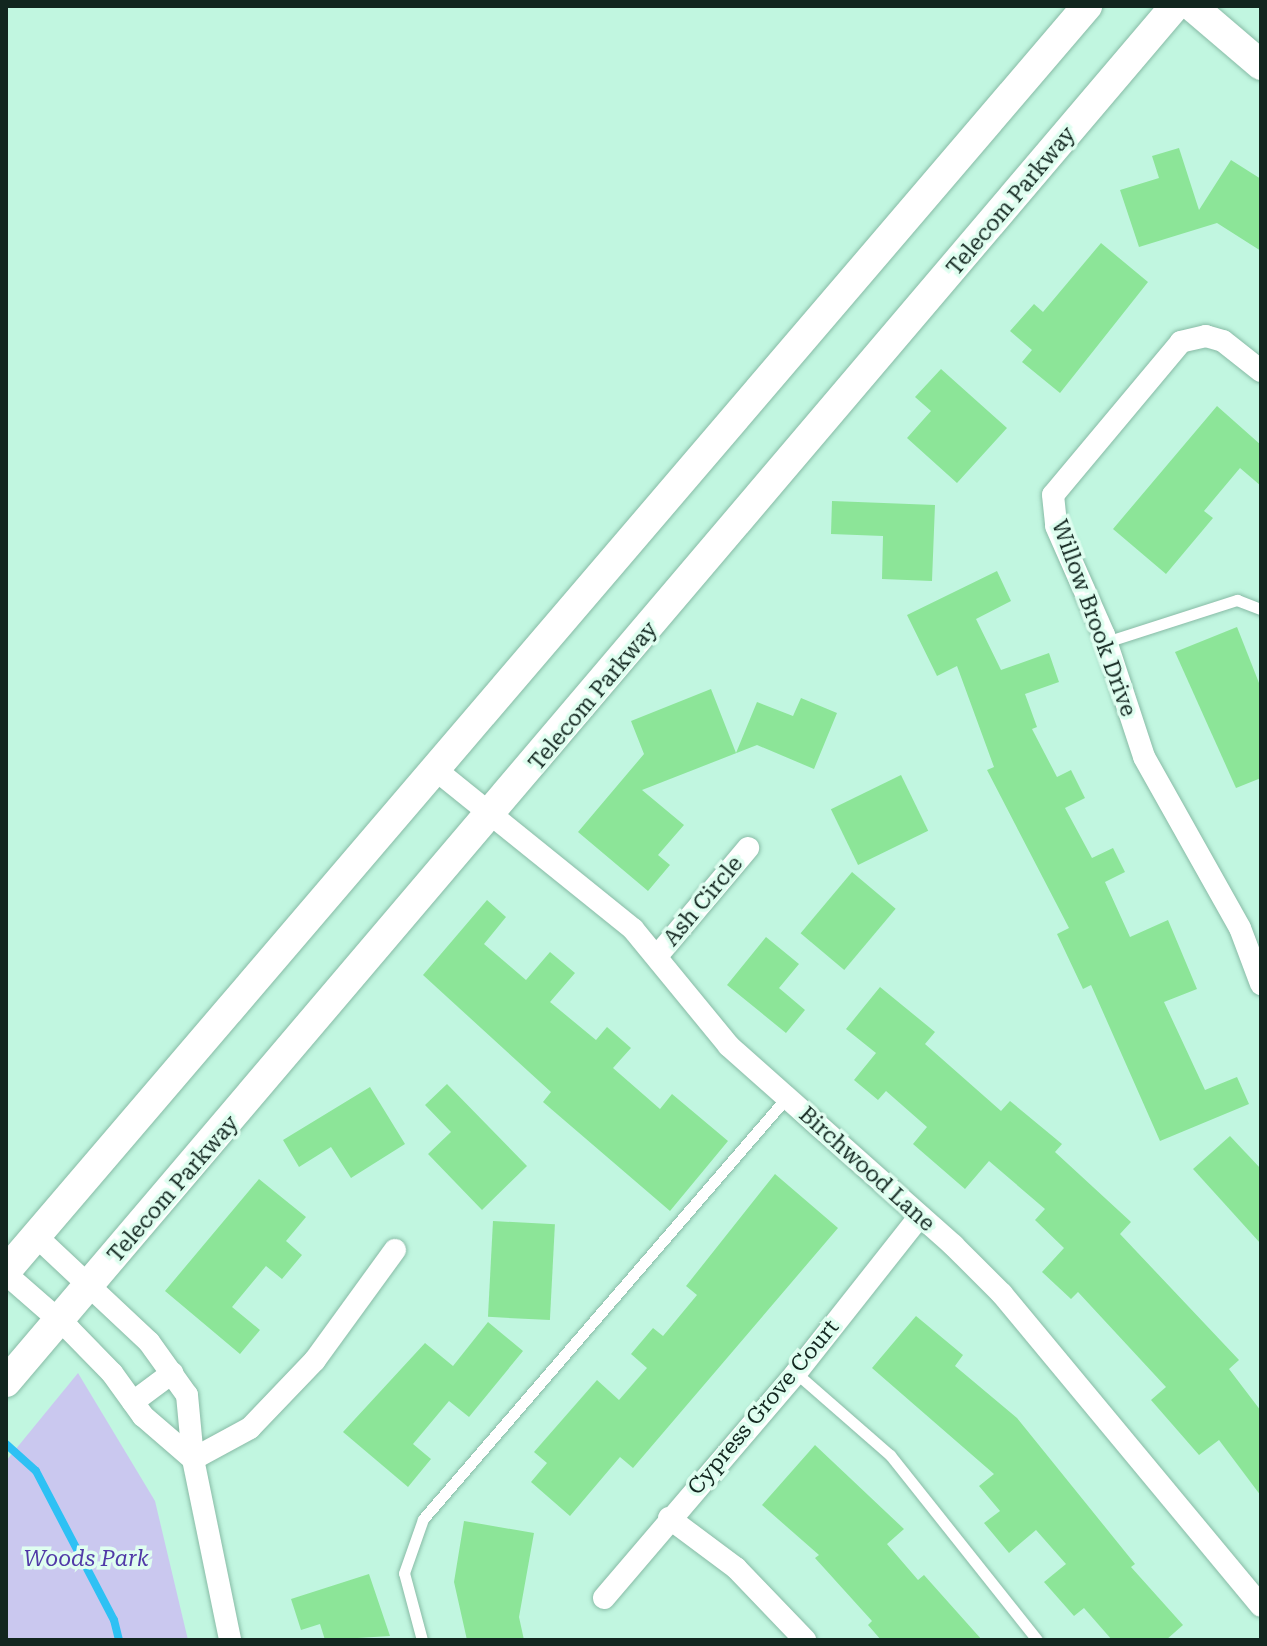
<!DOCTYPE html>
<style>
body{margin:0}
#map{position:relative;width:1267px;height:1646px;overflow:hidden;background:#c1f6e0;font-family:"Roboto Serif",serif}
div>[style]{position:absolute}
.green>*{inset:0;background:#cac8ef}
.stream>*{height:8px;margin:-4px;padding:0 4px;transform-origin:4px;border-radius:4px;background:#2ec1f4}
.building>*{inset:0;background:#8ce598;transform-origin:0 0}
.roads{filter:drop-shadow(0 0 2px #88bba6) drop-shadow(0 0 2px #88bba6)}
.lane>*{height:11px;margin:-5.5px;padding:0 5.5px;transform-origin:5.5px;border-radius:5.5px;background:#fff}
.street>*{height:22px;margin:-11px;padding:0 11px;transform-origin:11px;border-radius:11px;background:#fff}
.secondary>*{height:30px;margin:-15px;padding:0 15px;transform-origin:15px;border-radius:15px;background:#fff}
span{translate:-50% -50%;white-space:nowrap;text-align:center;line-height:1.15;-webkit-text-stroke:7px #dffef0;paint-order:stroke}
.street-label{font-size:22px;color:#12261f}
.park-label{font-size:22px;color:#513aa7;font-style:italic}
.frame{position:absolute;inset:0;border:8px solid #12261f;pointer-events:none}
</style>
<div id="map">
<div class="green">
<div style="clip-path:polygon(78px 1373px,155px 1501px,188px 1640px,6px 1640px,6px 1461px)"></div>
</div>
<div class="stream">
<div style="left:6px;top:1444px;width:40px;rotate:42deg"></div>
<div style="left:36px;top:1471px;width:168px;rotate:62.4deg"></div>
<div style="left:114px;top:1620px;width:21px;rotate:76deg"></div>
</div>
<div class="building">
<div style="clip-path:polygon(1179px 148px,1199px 210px,1231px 160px,1261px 179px,1261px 251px,1217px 223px,1139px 247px,1120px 190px,1159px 178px,1152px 156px)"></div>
<div style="clip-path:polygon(1101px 243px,1148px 282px,1060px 393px,1022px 362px,1032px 350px,1010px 331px,1034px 304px,1043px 312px)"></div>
<div style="clip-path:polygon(941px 369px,1007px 428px,957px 483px,907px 438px,931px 411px,915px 397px)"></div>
<div style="clip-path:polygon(1217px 406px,1261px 445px,1261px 486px,1240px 468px,1204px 511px,1213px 518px,1166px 574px,1113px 529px)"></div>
<div style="clip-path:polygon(832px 501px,935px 505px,932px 581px,882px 579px,883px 536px,831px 534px)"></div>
<div style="clip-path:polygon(997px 571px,1011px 601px,976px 619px,1001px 670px,1049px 653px,1059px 682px,1025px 694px,1037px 727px,1032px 729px,1057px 777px,1071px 770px,1085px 798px,1065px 808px,1092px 858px,1113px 848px,1125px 872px,1105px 882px,1130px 937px,1168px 920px,1197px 989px,1164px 1002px,1205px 1090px,1237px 1077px,1249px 1104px,1160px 1141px,1091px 985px,1083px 989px,1057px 934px,1069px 928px,987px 770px,994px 767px,957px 666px,937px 676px,907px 615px)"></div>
<div style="clip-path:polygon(1237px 627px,1261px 688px,1261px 778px,1236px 788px,1175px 652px)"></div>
<div style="clip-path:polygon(711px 689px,736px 753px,757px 702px,793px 716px,801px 698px,837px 713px,814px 769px,757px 745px,642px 790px,684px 825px,658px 855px,670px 865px,648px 891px,578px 832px,644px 754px,631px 721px)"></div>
<div style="left:901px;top:775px;width:62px;height:78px;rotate:64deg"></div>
<div style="left:852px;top:872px;width:57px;height:80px;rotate:40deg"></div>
<div style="clip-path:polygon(487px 900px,506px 917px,484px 944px,526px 980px,550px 952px,575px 973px,550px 1002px,596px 1040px,607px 1027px,631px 1048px,613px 1068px,660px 1109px,672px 1094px,728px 1141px,670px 1211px,543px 1102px,551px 1092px,423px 975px)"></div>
<div style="clip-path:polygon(766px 937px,799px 964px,779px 988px,805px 1010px,786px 1033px,727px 985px)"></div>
<div style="clip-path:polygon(880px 987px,935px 1032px,925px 1044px,1001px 1111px,1010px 1101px,1062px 1144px,1055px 1152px,1131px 1222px,1120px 1234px,1239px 1360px,1229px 1369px,1261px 1411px,1261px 1496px,1219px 1440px,1199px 1455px,1151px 1400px,1166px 1387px,1078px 1292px,1071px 1299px,1042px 1272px,1064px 1248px,1035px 1220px,1045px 1209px,989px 1161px,965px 1189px,913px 1144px,927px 1127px,886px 1091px,878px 1100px,854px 1080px,876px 1053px,846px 1029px)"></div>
<div style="clip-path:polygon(447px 1084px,527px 1166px,482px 1210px,428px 1154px,451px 1132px,425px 1105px)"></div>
<div style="clip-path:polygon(370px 1087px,405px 1144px,351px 1178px,331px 1147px,299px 1167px,283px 1140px)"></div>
<div style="clip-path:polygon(1230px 1136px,1261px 1169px,1261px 1244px,1193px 1169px)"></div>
<div style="clip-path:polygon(775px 1174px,838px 1228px,633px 1468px,620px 1457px,570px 1516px,531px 1482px,547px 1463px,534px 1452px,597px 1380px,619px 1400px,647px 1368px,631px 1354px,653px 1328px,663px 1336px,697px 1295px,686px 1286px)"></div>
<div style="clip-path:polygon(259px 1179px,306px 1217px,286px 1241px,302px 1255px,282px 1279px,266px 1266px,232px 1307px,260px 1330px,240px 1354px,165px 1291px)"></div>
<div style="left:493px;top:1221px;width:62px;height:96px;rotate:3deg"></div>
<div style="clip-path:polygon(916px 1316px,963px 1355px,955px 1366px,1017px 1418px,1135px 1564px,1131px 1567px,1183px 1625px,1166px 1640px,1112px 1640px,1084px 1608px,1074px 1616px,1044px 1582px,1066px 1564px,1036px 1530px,1009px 1553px,984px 1523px,1000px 1511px,979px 1486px,994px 1474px,872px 1368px)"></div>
<div style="clip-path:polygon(488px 1322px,523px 1351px,469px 1417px,449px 1401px,413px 1444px,431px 1459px,408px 1487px,343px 1432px,425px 1343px,453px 1366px)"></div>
<div style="clip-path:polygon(815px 1445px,904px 1529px,887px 1544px,918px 1580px,924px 1575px,982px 1640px,881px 1640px,868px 1625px,872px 1621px,815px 1558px,819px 1555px,762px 1505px)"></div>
<div style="clip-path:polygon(464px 1521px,534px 1533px,519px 1617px,524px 1640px,467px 1640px,454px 1582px)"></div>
<div style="clip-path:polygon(369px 1574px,390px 1636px,325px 1640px,320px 1624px,301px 1630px,291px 1599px)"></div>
</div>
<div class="roads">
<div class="lane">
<div style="left:1106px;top:642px;width:138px;rotate:-17.8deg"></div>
<div style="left:1237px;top:600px;width:26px;rotate:21deg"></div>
<div style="left:796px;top:1373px;width:125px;rotate:41.1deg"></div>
<div style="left:890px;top:1455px;width:236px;rotate:51.5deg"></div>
<div style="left:422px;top:1640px;width:69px;rotate:-105deg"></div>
<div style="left:404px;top:1573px;width:57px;rotate:-70.6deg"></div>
<div style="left:423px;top:1519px;width:557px;rotate:-49.22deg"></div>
</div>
<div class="street">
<div style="left:1261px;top:371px;width:48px;rotate:-141.7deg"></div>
<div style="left:1223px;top:341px;width:18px;rotate:-164deg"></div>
<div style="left:1206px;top:336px;width:26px;rotate:167deg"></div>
<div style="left:1181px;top:342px;width:199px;rotate:129.9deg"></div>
<div style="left:1053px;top:495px;width:31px;rotate:84deg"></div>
<div style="left:1056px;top:526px;width:119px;rotate:66.2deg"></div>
<div style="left:1104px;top:635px;width:128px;rotate:71.8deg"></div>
<div style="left:1144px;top:757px;width:196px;rotate:60.7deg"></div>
<div style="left:1240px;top:928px;width:60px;rotate:69.4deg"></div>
<div style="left:436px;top:770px;width:253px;rotate:38.9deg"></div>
<div style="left:633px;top:929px;width:151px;rotate:50.6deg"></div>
<div style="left:729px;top:1046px;width:300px;rotate:41.6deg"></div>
<div style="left:953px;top:1245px;width:69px;rotate:45deg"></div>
<div style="left:1002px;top:1294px;width:405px;rotate:50.3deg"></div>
<div style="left:658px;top:955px;width:140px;rotate:-49.9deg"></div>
<div style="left:36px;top:1236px;width:155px;rotate:43.2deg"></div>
<div style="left:149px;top:1342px;width:65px;rotate:54.4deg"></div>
<div style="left:187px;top:1395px;width:64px;rotate:84.6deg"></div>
<div style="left:193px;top:1459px;width:185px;rotate:78.4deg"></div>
<div style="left:6px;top:1274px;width:84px;rotate:41.1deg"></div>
<div style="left:69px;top:1329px;width:62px;rotate:45.7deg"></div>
<div style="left:112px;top:1373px;width:53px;rotate:54.2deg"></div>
<div style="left:143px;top:1416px;width:66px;rotate:40.7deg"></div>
<div style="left:133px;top:1402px;width:49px;rotate:-36.6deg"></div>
<div style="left:193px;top:1459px;width:65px;rotate:-28.5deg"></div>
<div style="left:250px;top:1428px;width:94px;rotate:-46.3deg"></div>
<div style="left:315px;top:1360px;width:136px;rotate:-54deg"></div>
<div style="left:669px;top:1518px;width:84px;rotate:36.7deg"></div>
<div style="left:736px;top:1568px;width:100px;rotate:46.2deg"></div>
<div style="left:604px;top:1598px;width:296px;rotate:-49.5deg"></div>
<div style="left:796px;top:1373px;width:200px;rotate:-51.7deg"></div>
</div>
<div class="secondary">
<div style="left:1192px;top:6px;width:91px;rotate:40.5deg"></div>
<div style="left:6px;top:1271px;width:1664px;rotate:-49.48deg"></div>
<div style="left:6px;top:1382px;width:1806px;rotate:-49.65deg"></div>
</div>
</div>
<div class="street-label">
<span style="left:1011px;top:201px;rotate:-50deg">Telecom Parkway</span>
<span style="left:1094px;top:618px;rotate:70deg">Willow Brook Drive</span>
<span style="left:593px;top:696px;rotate:-50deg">Telecom Parkway</span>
<span style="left:703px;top:901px;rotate:-50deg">Ash Circle</span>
<span style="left:867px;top:1169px;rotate:42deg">Birchwood Lane</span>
<span style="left:173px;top:1189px;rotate:-49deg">Telecom Parkway</span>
<span style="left:763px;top:1407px;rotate:-50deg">Cypress Grove Court</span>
</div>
<div class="park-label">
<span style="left:86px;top:1559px">Woods Park</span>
</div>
<div class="frame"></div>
</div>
